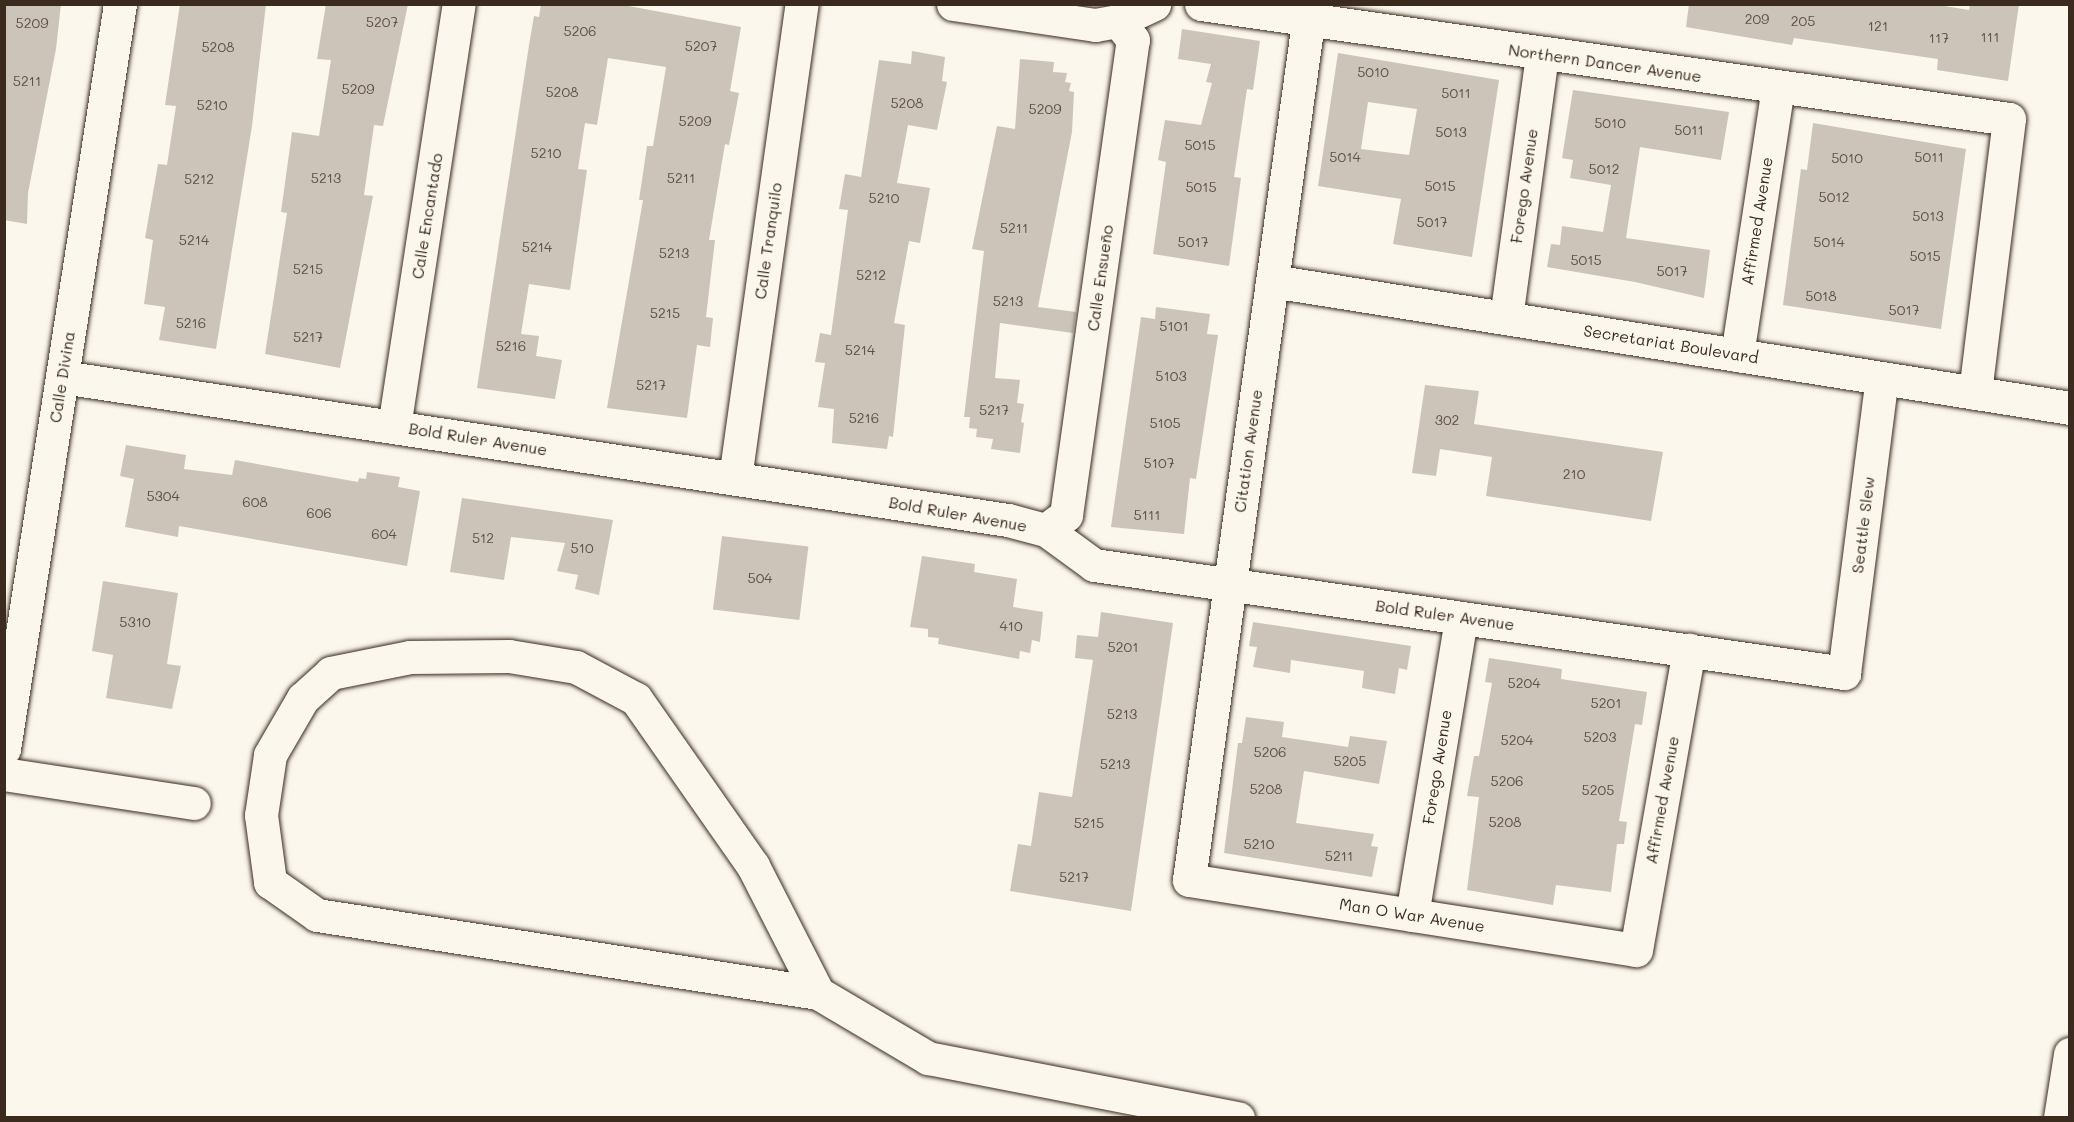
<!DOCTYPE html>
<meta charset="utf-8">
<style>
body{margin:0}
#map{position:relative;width:2074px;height:1122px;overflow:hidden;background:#fbf7ec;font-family:Mali,sans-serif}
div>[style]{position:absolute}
.building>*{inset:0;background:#ccc4b9;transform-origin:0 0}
.roads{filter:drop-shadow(0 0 2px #3b2a1e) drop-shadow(0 0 2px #3b2a1e)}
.minor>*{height:33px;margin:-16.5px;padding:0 16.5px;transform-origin:16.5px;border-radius:16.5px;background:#fbf7ec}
.major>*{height:33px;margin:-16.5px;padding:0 16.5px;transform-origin:16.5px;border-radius:16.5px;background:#fbf7ec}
span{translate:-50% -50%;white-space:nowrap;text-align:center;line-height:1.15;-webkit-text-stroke:6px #fbf7ec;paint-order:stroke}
.number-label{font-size:14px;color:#5f5045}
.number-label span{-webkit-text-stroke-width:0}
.street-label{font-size:16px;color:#3b2a1e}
.frame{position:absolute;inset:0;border:6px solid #3b2a1e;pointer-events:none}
</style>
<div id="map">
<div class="building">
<div style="clip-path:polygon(4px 4px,61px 4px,56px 49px,28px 193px,27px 224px,4px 220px)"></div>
<div style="clip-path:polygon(180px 4px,266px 4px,252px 126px,216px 349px,159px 340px,165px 307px,144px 304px,153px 240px,145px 238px,158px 164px,167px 165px,176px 106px,165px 105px)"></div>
<div style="clip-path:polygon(326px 4px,408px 4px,383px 126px,374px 125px,364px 195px,373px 196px,340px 368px,265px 354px,287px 213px,281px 212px,292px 132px,319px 136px,331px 60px,317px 59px)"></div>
<div style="clip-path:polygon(541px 4px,618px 4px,741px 27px,730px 91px,739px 93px,729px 145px,725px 144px,709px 240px,715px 240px,706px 317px,713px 318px,710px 347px,697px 345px,687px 418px,607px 408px,643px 200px,639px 200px,647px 146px,653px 146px,666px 67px,608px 58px,597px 125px,585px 123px,578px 169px,587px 170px,570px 290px,529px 284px,521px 334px,539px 336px,536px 356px,562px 360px,555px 399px,477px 388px,529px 45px,534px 16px,539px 17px)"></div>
<div style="clip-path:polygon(1689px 4px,1932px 4px,1969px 10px,1970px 4px,2019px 4px,2008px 81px,1937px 70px,1938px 59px,1794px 38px,1792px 45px,1686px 27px)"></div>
<div style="clip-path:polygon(1182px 29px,1260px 41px,1253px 90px,1247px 89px,1234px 177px,1241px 178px,1229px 266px,1153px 254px,1166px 162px,1158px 160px,1165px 120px,1201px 125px,1212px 83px,1206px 82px,1211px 64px,1178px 59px)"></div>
<div style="clip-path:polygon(912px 51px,945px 57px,942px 81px,947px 82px,937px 130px,908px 125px,897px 183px,930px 188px,920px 243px,909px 241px,894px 323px,905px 325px,893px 437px,889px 436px,887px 449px,832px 443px,834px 409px,818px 407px,825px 363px,815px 362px,820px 333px,831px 335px,848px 210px,839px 209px,845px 174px,861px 177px,879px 60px,911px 64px)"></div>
<div style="clip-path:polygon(evenodd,1338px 53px,1499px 80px,1472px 257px,1393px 244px,1401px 199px,1318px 186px,1338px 53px,1368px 102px,1417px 109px,1409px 155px,1361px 149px,1368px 102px)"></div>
<div style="clip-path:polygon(1020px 59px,1054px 62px,1053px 72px,1067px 73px,1065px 82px,1071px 83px,1069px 91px,1074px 92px,1072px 132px,1038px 307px,1076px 312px,1073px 333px,1000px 323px,995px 378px,1020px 380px,1017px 403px,1024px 404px,1021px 422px,1024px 423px,1020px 453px,991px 449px,993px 439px,976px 437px,977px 429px,969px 428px,970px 417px,964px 417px,984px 251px,972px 249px,997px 126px,1015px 129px)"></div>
<div style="clip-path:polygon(1573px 90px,1729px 112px,1721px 160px,1640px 147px,1626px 238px,1710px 250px,1704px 298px,1635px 282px,1547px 267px,1551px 244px,1560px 245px,1562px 226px,1603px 232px,1611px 185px,1570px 178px,1573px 160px,1562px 158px)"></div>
<div style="clip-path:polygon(1813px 123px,1966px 149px,1941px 329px,1783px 305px,1801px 169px,1807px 170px)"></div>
<div style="clip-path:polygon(1156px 307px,1210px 314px,1207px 334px,1218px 335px,1196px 479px,1190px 478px,1184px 534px,1111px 527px,1141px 317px,1155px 319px)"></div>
<div style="clip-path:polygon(1425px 385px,1479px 391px,1474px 424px,1663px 452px,1651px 521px,1486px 496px,1492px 457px,1440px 449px,1436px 476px,1412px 473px)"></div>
<div style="clip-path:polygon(126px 445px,186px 455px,184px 469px,232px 475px,235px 460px,358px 482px,359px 478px,366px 479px,367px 472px,400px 477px,398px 487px,420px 491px,407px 566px,179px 526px,178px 537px,125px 527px,134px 479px,120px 476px)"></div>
<div style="clip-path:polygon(462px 498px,613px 520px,599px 595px,575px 589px,578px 575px,557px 571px,565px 543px,511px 537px,504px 580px,450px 572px)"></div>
<div style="left:722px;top:536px;width:87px;height:74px;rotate:7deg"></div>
<div style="clip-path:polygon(922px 556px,975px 564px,974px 572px,1017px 579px,1013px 607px,1043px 612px,1040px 642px,1032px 640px,1030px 653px,1020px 651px,1019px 659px,938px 644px,939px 638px,928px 637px,928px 629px,910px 627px)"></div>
<div style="clip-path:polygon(103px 581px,178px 593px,167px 664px,181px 666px,172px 709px,106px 698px,113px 655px,92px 651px)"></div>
<div style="clip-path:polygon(1101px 612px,1173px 623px,1131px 911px,1010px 891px,1018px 844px,1031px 846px,1039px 792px,1072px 797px,1093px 660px,1075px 658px,1077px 635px,1098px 637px)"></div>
<div style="clip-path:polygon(1253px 622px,1411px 646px,1407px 670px,1399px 668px,1395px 694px,1362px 688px,1364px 671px,1291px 660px,1290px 673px,1253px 667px,1257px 647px,1249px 646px)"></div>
<div style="clip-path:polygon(1489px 658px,1562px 669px,1561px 679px,1647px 692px,1642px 725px,1635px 724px,1619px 821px,1627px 822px,1624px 844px,1617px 844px,1611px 892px,1556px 885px,1553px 905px,1467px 890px,1479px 797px,1467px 796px,1474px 756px,1479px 756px,1492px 683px,1485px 682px)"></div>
<div style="clip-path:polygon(1246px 717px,1284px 722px,1282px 737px,1348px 747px,1350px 736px,1387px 741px,1379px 784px,1304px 771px,1296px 823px,1374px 834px,1371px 846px,1378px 847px,1372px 877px,1224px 853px,1238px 743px,1242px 743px)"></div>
</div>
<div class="roads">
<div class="minor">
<div style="left:953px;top:4px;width:144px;rotate:8.4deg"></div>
<div style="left:1095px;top:25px;width:23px;rotate:-10deg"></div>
<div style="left:1118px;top:21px;width:40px;rotate:-25deg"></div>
<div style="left:1201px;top:4px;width:816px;rotate:8.1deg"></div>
<div style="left:2009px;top:119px;width:276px;rotate:97.1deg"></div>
<div style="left:1308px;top:22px;width:866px;rotate:97.9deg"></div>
<div style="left:1189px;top:880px;width:452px;rotate:8.9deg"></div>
<div style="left:1636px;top:950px;width:305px;rotate:-80deg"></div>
<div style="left:1272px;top:281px;width:808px;rotate:9.04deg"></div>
<div style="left:1506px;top:318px;width:266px;rotate:-82.2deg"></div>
<div style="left:1737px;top:355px;width:271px;rotate:-81.3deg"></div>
<div style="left:62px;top:377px;width:957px;rotate:8.6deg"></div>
<div style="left:1008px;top:520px;width:39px;rotate:15deg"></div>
<div style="left:1046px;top:530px;width:59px;rotate:36.1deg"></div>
<div style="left:1094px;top:565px;width:758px;rotate:8.19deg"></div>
<div style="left:1844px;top:673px;width:297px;rotate:-82.7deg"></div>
<div style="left:394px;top:427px;width:428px;rotate:-81.3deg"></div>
<div style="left:735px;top:478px;width:479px;rotate:-82deg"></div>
<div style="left:1046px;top:530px;width:25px;rotate:-37deg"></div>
<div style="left:1066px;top:515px;width:480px;rotate:-82deg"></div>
<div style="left:1133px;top:40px;width:24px;rotate:-128deg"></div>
<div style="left:4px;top:749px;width:754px;rotate:-81.15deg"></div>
<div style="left:4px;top:774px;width:192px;rotate:8.7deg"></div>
<div style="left:1412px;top:915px;width:301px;rotate:-80.6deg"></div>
<div style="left:818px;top:993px;width:143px;rotate:-117.1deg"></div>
<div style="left:753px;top:866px;width:204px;rotate:-125deg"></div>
<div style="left:636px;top:699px;width:68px;rotate:-151.9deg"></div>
<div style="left:576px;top:667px;width:68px;rotate:-170.7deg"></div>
<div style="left:509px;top:656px;width:99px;rotate:179.4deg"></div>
<div style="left:410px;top:657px;width:81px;rotate:168.6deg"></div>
<div style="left:331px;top:673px;width:38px;rotate:138deg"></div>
<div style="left:303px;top:698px;width:66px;rotate:120.1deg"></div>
<div style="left:270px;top:755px;width:61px;rotate:98.5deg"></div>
<div style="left:261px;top:815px;width:68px;rotate:82.3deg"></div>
<div style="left:270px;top:882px;width:57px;rotate:35.1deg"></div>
<div style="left:317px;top:915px;width:507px;rotate:8.85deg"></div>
<div style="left:818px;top:993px;width:128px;rotate:30.6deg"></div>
<div style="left:928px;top:1058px;width:316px;rotate:11deg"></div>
</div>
<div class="major">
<div style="left:2060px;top:1118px;width:65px;rotate:-81.1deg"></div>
</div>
</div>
<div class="number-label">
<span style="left:1757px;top:19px">209</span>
<span style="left:1803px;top:21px">205</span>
<span style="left:382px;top:22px">5207</span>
<span style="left:32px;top:23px">5209</span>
<span style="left:1878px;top:26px">121</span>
<span style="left:580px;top:31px">5206</span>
<span style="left:1990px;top:37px">111</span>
<span style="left:1939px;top:38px">117</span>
<span style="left:701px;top:46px">5207</span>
<span style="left:218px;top:47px">5208</span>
<span style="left:1373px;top:72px">5010</span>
<span style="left:27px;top:81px">5211</span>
<span style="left:358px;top:89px">5209</span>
<span style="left:562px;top:92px">5208</span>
<span style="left:1456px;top:93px">5011</span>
<span style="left:907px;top:103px">5208</span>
<span style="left:212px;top:105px">5210</span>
<span style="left:1045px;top:109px">5209</span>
<span style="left:695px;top:121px">5209</span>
<span style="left:1610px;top:123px">5010</span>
<span style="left:1689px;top:130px">5011</span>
<span style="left:1451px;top:132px">5013</span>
<span style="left:1200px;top:145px">5015</span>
<span style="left:546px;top:153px">5210</span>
<span style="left:1345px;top:157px">5014</span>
<span style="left:1929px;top:157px">5011</span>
<span style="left:1847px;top:158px">5010</span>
<span style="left:1604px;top:169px">5012</span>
<span style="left:326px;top:178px">5213</span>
<span style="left:681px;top:178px">5211</span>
<span style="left:199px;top:179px">5212</span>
<span style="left:1440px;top:186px">5015</span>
<span style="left:1201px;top:187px">5015</span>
<span style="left:1834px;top:197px">5012</span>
<span style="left:884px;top:198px">5210</span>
<span style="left:1928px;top:216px">5013</span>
<span style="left:1432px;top:222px">5017</span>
<span style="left:1014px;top:228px">5211</span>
<span style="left:194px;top:240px">5214</span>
<span style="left:1193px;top:242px">5017</span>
<span style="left:1829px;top:242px">5014</span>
<span style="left:537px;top:247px">5214</span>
<span style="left:674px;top:253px">5213</span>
<span style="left:1925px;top:256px">5015</span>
<span style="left:1586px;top:260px">5015</span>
<span style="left:308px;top:269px">5215</span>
<span style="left:1672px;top:271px">5017</span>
<span style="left:871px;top:275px">5212</span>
<span style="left:1821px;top:296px">5018</span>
<span style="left:1008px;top:301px">5213</span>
<span style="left:1904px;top:310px">5017</span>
<span style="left:665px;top:313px">5215</span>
<span style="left:191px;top:323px">5216</span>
<span style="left:1174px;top:326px">5101</span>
<span style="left:308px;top:337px">5217</span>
<span style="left:511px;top:346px">5216</span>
<span style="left:860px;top:350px">5214</span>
<span style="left:1171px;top:376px">5103</span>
<span style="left:651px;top:385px">5217</span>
<span style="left:994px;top:410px">5217</span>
<span style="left:864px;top:418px">5216</span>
<span style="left:1447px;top:420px">302</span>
<span style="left:1165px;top:423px">5105</span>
<span style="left:1159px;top:463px">5107</span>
<span style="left:1574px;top:474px">210</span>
<span style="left:163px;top:496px">5304</span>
<span style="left:255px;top:502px">608</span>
<span style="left:319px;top:513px">606</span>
<span style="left:1147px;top:515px">5111</span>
<span style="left:384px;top:534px">604</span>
<span style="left:483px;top:538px">512</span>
<span style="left:582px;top:548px">510</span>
<span style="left:760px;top:578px">504</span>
<span style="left:135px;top:622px">5310</span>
<span style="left:1011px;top:626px">410</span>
<span style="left:1123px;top:647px">5201</span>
<span style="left:1524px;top:683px">5204</span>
<span style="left:1606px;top:703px">5201</span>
<span style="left:1122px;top:714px">5213</span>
<span style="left:1600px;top:737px">5203</span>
<span style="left:1517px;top:740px">5204</span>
<span style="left:1270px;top:752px">5206</span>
<span style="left:1350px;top:761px">5205</span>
<span style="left:1115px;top:764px">5213</span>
<span style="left:1507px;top:781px">5206</span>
<span style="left:1266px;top:789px">5208</span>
<span style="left:1598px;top:790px">5205</span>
<span style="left:1505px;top:822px">5208</span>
<span style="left:1089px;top:823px">5215</span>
<span style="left:1259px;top:844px">5210</span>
<span style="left:1339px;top:856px">5211</span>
<span style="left:1074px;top:877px">5217</span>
</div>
<div class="street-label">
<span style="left:1605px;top:63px;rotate:8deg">Northern Dancer Avenue</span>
<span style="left:1524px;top:186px;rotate:-82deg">Forego Avenue</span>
<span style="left:427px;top:216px;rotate:-81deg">Calle Encantado</span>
<span style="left:1757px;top:221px;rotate:-81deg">Affirmed Avenue</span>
<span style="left:768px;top:241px;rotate:-82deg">Calle Tranquilo</span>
<span style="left:1100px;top:278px;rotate:-82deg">Calle Ensueño</span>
<span style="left:1671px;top:344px;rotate:9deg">Secretariat Boulevard</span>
<span style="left:62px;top:377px;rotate:-81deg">Calle Divina</span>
<span style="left:478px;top:439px;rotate:9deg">Bold Ruler Avenue</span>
<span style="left:1248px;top:451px;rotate:-82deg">Citation Avenue</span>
<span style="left:958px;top:514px;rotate:10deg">Bold Ruler Avenue</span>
<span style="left:1863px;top:525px;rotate:-83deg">Seattle Slew</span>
<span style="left:1445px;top:615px;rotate:8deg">Bold Ruler Avenue</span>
<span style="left:1437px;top:767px;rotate:-81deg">Forego Avenue</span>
<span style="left:1662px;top:800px;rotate:-80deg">Affirmed Avenue</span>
<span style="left:1412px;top:915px;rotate:9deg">Man O War Avenue</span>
</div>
<div class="frame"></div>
</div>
